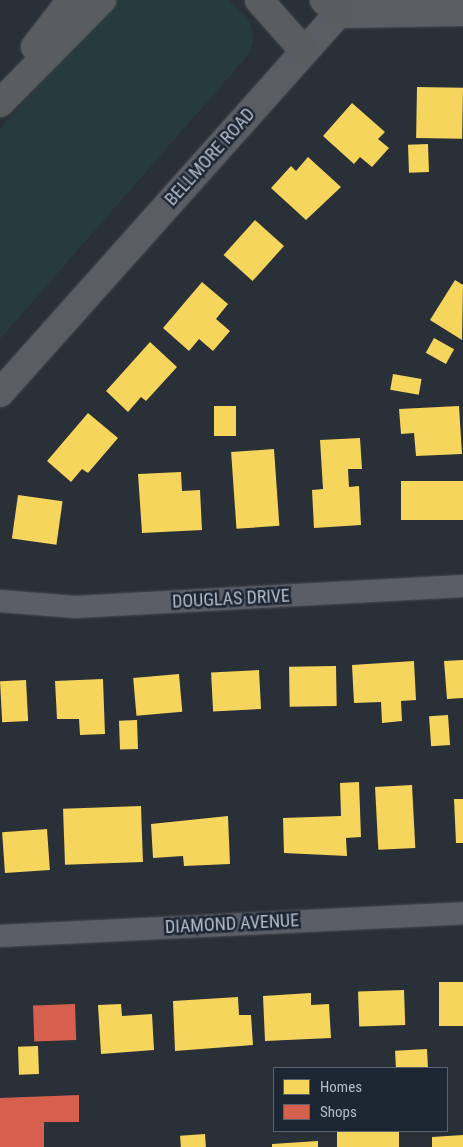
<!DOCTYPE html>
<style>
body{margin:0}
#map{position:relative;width:463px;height:1147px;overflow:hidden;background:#2a3038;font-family:"Roboto Condensed",sans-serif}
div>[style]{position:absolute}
.green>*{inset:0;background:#273a3e}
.homes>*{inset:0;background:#f6d55c;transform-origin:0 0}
.shops>*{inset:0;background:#d6604d;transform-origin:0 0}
.roads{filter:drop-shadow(0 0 1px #484c53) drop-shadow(0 0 1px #484c53)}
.street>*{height:22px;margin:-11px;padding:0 11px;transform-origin:11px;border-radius:11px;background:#5a5e66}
.secondary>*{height:28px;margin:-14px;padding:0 14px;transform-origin:14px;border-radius:14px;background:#595d64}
.highway>*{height:28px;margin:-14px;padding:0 14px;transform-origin:14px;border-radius:14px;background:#5a5d60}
span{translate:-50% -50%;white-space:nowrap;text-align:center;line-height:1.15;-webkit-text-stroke:5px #1d2633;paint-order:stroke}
.street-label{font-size:18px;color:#b4bcc9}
.legend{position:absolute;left:273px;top:1067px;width:175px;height:65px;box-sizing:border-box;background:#1d2633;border:1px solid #59626f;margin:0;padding:6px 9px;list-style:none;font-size:15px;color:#b4bcc9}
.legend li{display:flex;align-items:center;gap:10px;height:25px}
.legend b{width:25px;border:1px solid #59626f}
</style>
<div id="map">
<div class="green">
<div style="clip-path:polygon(112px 0,228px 0,250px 21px,254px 38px,249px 54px,0 339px,0 129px)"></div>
</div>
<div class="homes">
<div style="left:417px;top:87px;width:46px;height:51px;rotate:1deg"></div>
<div style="clip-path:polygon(352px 103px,385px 132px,378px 139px,389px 148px,372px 167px,360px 157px,354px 164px,323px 136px)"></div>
<div style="left:428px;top:144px;width:28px;height:20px;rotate:88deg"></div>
<div style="clip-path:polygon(308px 157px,341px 187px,306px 220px,271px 188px,291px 166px,296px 171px)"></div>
<div style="left:255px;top:220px;width:39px;height:47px;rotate:42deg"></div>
<div style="clip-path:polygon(455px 280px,463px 285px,462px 340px,430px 320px)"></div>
<div style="clip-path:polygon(202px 282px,228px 304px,216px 319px,230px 331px,213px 351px,199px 339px,189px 351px,163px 328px)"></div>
<div style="left:434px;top:338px;width:23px;height:17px;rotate:29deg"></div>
<div style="clip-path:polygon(150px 342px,177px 367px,146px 401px,141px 397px,128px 412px,106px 391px)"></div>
<div style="left:393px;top:374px;width:29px;height:16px;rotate:10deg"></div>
<div style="left:236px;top:406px;width:30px;height:22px;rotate:90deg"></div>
<div style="clip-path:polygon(459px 406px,462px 454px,416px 456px,414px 433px,401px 434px,399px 409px)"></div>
<div style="clip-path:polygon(88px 413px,118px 438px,88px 473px,82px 469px,71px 482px,47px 461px)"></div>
<div style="clip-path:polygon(360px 438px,362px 469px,348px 469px,349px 487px,359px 486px,361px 525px,314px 528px,312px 490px,323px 489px,320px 440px)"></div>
<div style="left:274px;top:449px;width:77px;height:43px;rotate:86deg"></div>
<div style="clip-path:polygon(181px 472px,182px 491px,200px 490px,202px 530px,142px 533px,138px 474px)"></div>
<div style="left:463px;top:481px;width:39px;height:62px;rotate:90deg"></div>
<div style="left:18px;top:495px;width:45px;height:44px;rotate:8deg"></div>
<div style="clip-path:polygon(463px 660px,463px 698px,447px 699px,444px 661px)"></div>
<div style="clip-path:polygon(414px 661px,416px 700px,401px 701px,402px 721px,382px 723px,381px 702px,354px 703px,352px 665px)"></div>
<div style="left:336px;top:666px;width:40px;height:47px;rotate:89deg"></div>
<div style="left:259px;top:670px;width:39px;height:48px;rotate:87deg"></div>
<div style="left:179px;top:674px;width:38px;height:46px;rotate:85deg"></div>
<div style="clip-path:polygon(103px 679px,105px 734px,80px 735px,79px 719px,57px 719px,55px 681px)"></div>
<div style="left:26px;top:680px;width:41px;height:26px;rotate:87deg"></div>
<div style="left:448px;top:715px;width:30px;height:19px;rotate:86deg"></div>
<div style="left:137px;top:720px;width:29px;height:18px;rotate:88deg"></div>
<div style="clip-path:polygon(359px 782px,361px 837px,346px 838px,347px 856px,284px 853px,283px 818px,341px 816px,340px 783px)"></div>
<div style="left:412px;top:785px;width:63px;height:37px;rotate:87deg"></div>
<div style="clip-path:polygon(454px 799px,463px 799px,463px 843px,456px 843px)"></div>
<div style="left:141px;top:806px;width:56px;height:78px;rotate:88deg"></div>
<div style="clip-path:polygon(228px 816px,230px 864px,184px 866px,183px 856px,153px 858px,151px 824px)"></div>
<div style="left:47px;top:829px;width:41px;height:45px;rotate:86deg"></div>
<div style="left:463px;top:982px;width:44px;height:24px;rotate:90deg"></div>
<div style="left:404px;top:990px;width:35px;height:46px;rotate:88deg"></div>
<div style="clip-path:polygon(311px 993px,311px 1005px,329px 1004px,331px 1038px,265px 1041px,263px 996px)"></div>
<div style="clip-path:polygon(238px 997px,239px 1015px,251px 1015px,253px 1045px,175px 1051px,173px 1001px)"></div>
<div style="clip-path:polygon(121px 1004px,122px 1016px,152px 1014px,154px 1050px,101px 1054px,98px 1005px)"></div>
<div style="left:38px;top:1046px;width:28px;height:20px;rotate:88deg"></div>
<div style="left:427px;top:1049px;width:19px;height:32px;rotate:87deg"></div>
<div style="left:399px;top:1131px;width:16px;height:62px;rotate:90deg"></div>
<div style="left:205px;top:1134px;width:13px;height:25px;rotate:86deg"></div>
<div style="clip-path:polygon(463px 1135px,463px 1147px,432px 1147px,432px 1137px)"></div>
<div style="clip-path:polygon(318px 1141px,318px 1147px,272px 1147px,272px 1144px)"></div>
</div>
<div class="shops">
<div style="left:75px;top:1004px;width:36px;height:42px;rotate:88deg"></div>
<div style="clip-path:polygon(79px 1095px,79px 1122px,44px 1122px,44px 1147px,0 1147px,0 1098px)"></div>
</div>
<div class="roads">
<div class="street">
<div style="left:0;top:601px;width:75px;rotate:4.6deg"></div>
<div style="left:75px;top:607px;width:389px;rotate:-3.1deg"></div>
<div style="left:0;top:936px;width:464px;rotate:-2.8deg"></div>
</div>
<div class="secondary">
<div style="left:0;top:393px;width:508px;rotate:-48.27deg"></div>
<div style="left:338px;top:14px;width:125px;rotate:-0.9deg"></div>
</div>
<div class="highway">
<div style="left:259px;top:0;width:68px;rotate:48.6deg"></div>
<div style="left:324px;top:0;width:20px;rotate:45deg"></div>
<div style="left:35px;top:47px;width:59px;rotate:-52.5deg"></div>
<div style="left:0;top:103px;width:145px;rotate:-45.3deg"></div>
</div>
</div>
<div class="street-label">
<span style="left:210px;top:157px;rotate:-48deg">BELLMORE ROAD</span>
<span style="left:231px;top:599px;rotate:-3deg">DOUGLAS DRIVE</span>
<span style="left:232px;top:924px;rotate:-3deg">DIAMOND AVENUE</span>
</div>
<ul class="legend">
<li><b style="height:14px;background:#f6d55c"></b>Homes</li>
<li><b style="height:14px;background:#d6604d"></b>Shops</li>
</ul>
</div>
